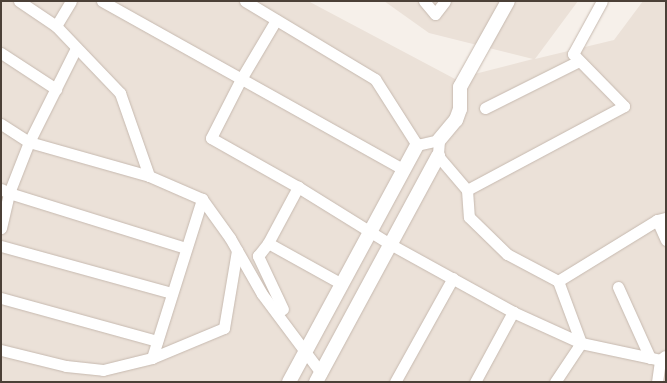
<!DOCTYPE html>
<style>
body{margin:0}
#map{position:relative;width:667px;height:383px;overflow:hidden;background:#f6f0ea;font-family:Barlow,sans-serif}
div>[style]{position:absolute}
.residential>*{inset:0;background:#ebe1d8}
.roads{filter:drop-shadow(0 0 1px #c6b9af) drop-shadow(0 0 1px #c6b9af)}
.minor>*{height:11px;margin:-5.5px;padding:0 5.5px;transform-origin:5.5px;border-radius:5.5px;background:#fff}
.tertiary>*{height:14px;margin:-7px;padding:0 7px;transform-origin:7px;border-radius:7px;background:#fff}
span{translate:-50% -50%;white-space:nowrap;text-align:center;line-height:1.15;-webkit-text-stroke:3px #fff;paint-order:stroke}
.frame{position:absolute;inset:0;border:2px solid #4b4037;pointer-events:none}
</style>
<div id="map">
<div class="residential">
<div style="clip-path:polygon(1px 1px,308px 1px,455px 79px,533px 59px,429px 33px,384px 1px,578px 1px,535px 59px,614px 40px,643px 1px,666px 1px,666px 382px,1px 382px)"></div>
</div>
<div class="roads">
<div class="minor">
<div style="left:19px;top:1px;width:45px;rotate:34deg"></div>
<div style="left:56px;top:26px;width:93px;rotate:46.3deg"></div>
<div style="left:120px;top:93px;width:88px;rotate:70.7deg"></div>
<div style="left:102px;top:1px;width:346px;rotate:29.2deg"></div>
<div style="left:245px;top:1px;width:152px;rotate:31deg"></div>
<div style="left:375px;top:79px;width:78px;rotate:57.5deg"></div>
<div style="left:417px;top:145px;width:23px;rotate:-13deg"></div>
<div style="left:439px;top:140px;width:16px;rotate:94deg"></div>
<div style="left:438px;top:156px;width:45px;rotate:49.5deg"></div>
<div style="left:467px;top:190px;width:27px;rotate:86deg"></div>
<div style="left:469px;top:217px;width:53px;rotate:44.2deg"></div>
<div style="left:507px;top:254px;width:58px;rotate:27.9deg"></div>
<div style="left:558px;top:281px;width:66px;rotate:69.6deg"></div>
<div style="left:581px;top:343px;width:47px;rotate:123.7deg"></div>
<div style="left:424px;top:1px;width:17px;rotate:50deg"></div>
<div style="left:435px;top:14px;width:16px;rotate:-52deg"></div>
<div style="left:276px;top:20px;width:69px;rotate:120.7deg"></div>
<div style="left:241px;top:79px;width:66px;rotate:117deg"></div>
<div style="left:211px;top:138px;width:100px;rotate:29.4deg"></div>
<div style="left:298px;top:187px;width:108px;rotate:31.8deg"></div>
<div style="left:390px;top:244px;width:141px;rotate:28.9deg"></div>
<div style="left:513px;top:312px;width:75px;rotate:24.5deg"></div>
<div style="left:581px;top:343px;width:81px;rotate:12.1deg"></div>
<div style="left:56px;top:26px;width:29px;rotate:-59deg"></div>
<div style="left:1px;top:53px;width:66px;rotate:33.2deg"></div>
<div style="left:485px;top:108px;width:105px;rotate:-26.6deg"></div>
<div style="left:1px;top:124px;width:33px;rotate:33deg"></div>
<div style="left:29px;top:142px;width:125px;rotate:15.8deg"></div>
<div style="left:149px;top:176px;width:58px;rotate:23.5deg"></div>
<div style="left:202px;top:199px;width:48px;rotate:54.3deg"></div>
<div style="left:230px;top:238px;width:64px;rotate:60.3deg"></div>
<div style="left:262px;top:294px;width:99px;rotate:53.2deg"></div>
<div style="left:1px;top:189px;width:9px;rotate:27deg"></div>
<div style="left:9px;top:193px;width:185px;rotate:17.3deg"></div>
<div style="left:467px;top:190px;width:178px;rotate:-28.1deg"></div>
<div style="left:624px;top:106px;width:73px;rotate:-134.4deg"></div>
<div style="left:573px;top:54px;width:60px;rotate:-61.3deg"></div>
<div style="left:657px;top:220px;width:22px;rotate:66deg"></div>
<div style="left:1px;top:228px;width:36px;rotate:-77deg"></div>
<div style="left:9px;top:193px;width:55px;rotate:-68.6deg"></div>
<div style="left:29px;top:142px;width:105px;rotate:-63.4deg"></div>
<div style="left:268px;top:243px;width:85px;rotate:29deg"></div>
<div style="left:1px;top:246px;width:177px;rotate:15.4deg"></div>
<div style="left:558px;top:281px;width:116px;rotate:-31.6deg"></div>
<div style="left:657px;top:220px;width:9px;rotate:-13deg"></div>
<div style="left:618px;top:287px;width:78px;rotate:65.7deg"></div>
<div style="left:1px;top:298px;width:162px;rotate:15.4deg"></div>
<div style="left:283px;top:309px;width:59px;rotate:-115.3deg"></div>
<div style="left:258px;top:256px;width:16px;rotate:-52deg"></div>
<div style="left:268px;top:243px;width:64px;rotate:-61.8deg"></div>
<div style="left:1px;top:350px;width:67px;rotate:13.8deg"></div>
<div style="left:66px;top:366px;width:37px;rotate:6deg"></div>
<div style="left:103px;top:370px;width:50px;rotate:-13.8deg"></div>
<div style="left:152px;top:358px;width:167px;rotate:-72.5deg"></div>
<div style="left:152px;top:358px;width:78px;rotate:-22.6deg"></div>
<div style="left:224px;top:328px;width:79px;rotate:-80.5deg"></div>
<div style="left:395px;top:382px;width:119px;rotate:-60.9deg"></div>
<div style="left:475px;top:382px;width:80px;rotate:-61.5deg"></div>
<div style="left:657px;top:382px;width:22px;rotate:-82deg"></div>
<div style="left:660px;top:360px;width:6px;rotate:-39deg"></div>
</div>
<div class="tertiary">
<div style="left:439px;top:140px;width:26px;rotate:-50deg"></div>
<div style="left:456px;top:120px;width:12px;rotate:-70deg"></div>
<div style="left:460px;top:109px;width:22px;rotate:-90deg"></div>
<div style="left:460px;top:87px;width:98px;rotate:-60.8deg"></div>
<div style="left:289px;top:382px;width:269px;rotate:-61.6deg"></div>
<div style="left:316px;top:382px;width:257px;rotate:-61.6deg"></div>
</div>
</div>
<div class="frame"></div>
</div>
